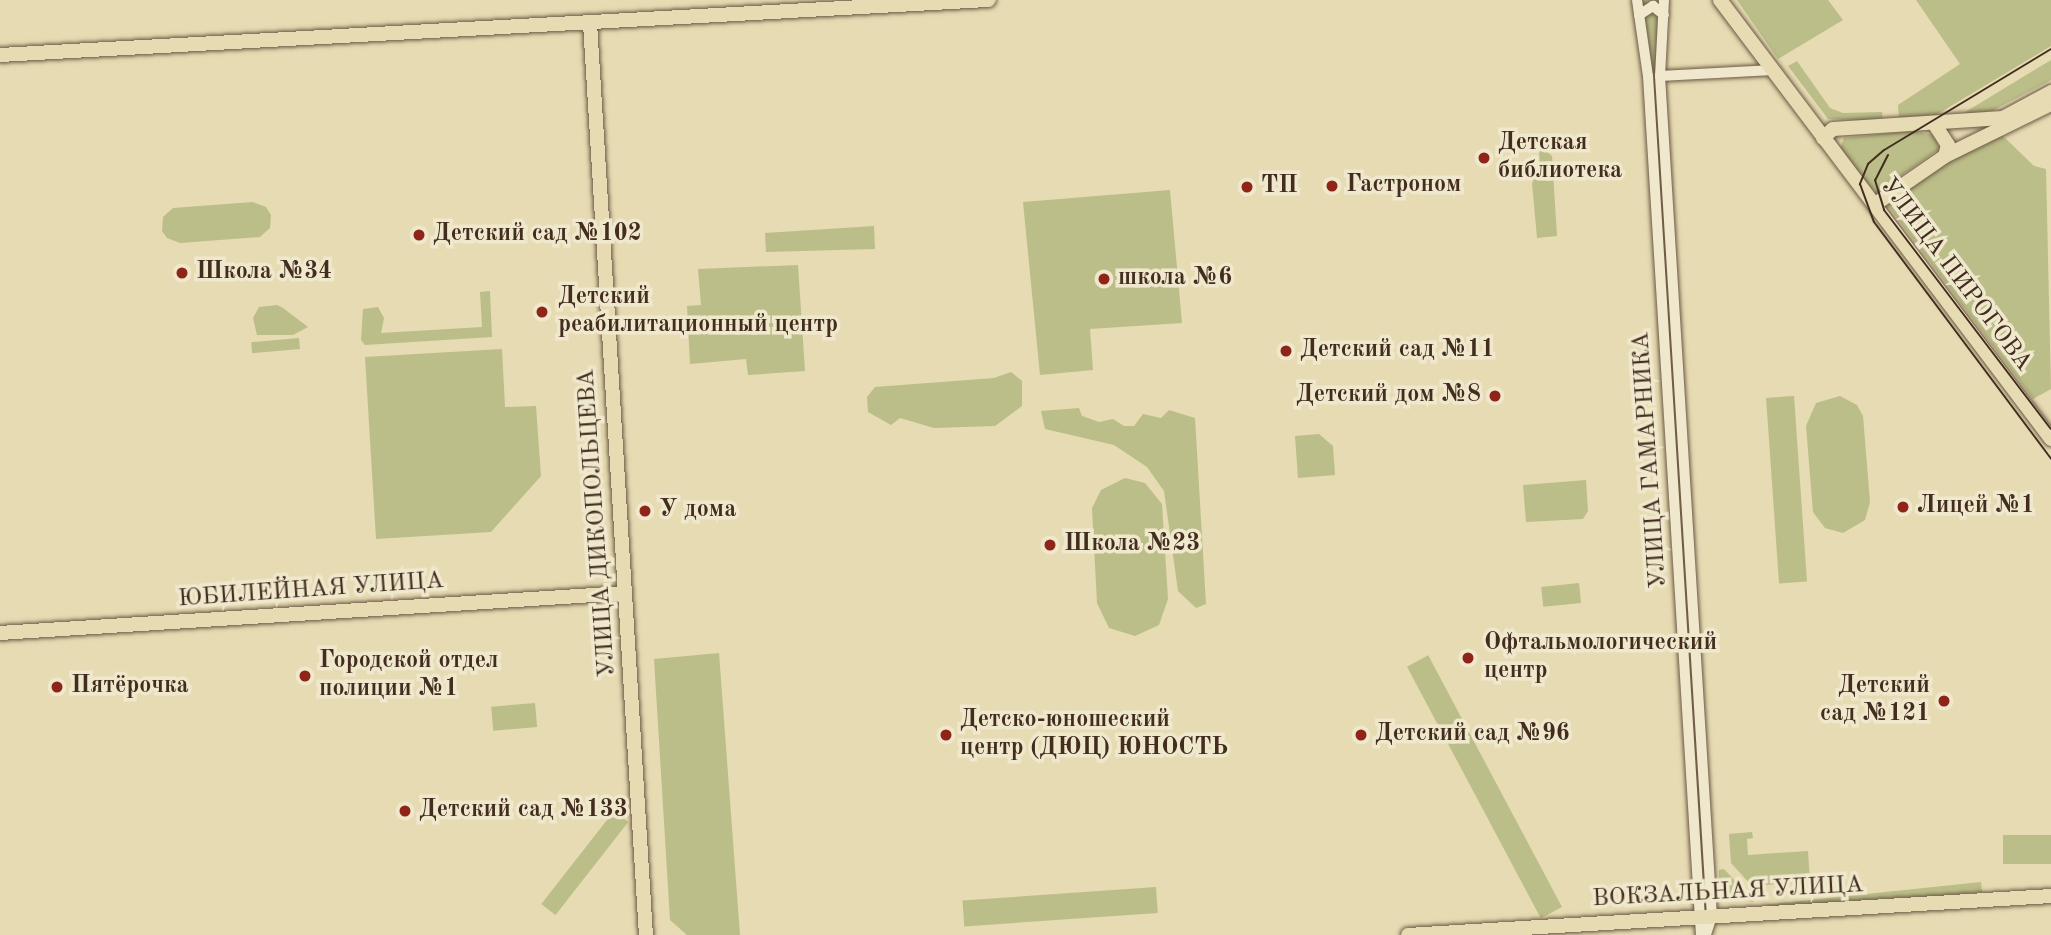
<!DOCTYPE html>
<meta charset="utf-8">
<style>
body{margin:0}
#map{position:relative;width:2051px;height:935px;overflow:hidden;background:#e6dbb2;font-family:"Old Standard TT",serif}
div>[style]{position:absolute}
.green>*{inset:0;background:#bbbe88;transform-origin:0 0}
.roads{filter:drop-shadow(0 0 2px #6b5844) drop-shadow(0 0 2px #6b5844)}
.minor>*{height:10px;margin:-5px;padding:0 5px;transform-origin:5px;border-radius:5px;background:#efe8cd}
.major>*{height:14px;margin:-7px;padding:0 7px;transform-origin:7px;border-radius:7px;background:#e6dbb2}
.tram>*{height:2px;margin:-1px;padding:0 1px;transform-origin:1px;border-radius:1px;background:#422d1f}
.dots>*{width:19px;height:19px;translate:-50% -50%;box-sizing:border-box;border:4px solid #efe8cd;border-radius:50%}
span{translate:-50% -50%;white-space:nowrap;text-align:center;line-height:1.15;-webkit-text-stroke:7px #efe8cd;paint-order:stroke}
.poi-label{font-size:24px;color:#422d1f;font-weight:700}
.left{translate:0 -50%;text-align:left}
.right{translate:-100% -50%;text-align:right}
.street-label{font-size:24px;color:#422d1f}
</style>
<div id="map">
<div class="green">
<div style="clip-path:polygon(1642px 0,1658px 0,1656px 76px,1670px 332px)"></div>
<div style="clip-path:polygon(1737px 0,1828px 0,1843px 20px,1778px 59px)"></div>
<div style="clip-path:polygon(1916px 0,2051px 0,2051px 46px,1926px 121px,1899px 121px,1898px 105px,1960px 64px)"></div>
<div style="clip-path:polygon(2051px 60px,2051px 80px,1992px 111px,1962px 114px)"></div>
<div style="clip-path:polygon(1797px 61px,1830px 108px,1843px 113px,1882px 112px,1883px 121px,1828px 119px,1788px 66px)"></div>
<div style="clip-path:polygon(1910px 131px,1935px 135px,1939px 149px,1876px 193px,1839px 151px,1844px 138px)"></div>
<div style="clip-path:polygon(2002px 135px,2034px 166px,2046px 169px,2051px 389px,2033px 399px,1888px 206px,1889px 198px,1923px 175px)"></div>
<div style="clip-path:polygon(1545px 150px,1552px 156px,1557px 236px,1537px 238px,1532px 183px,1540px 168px,1539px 151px)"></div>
<div style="clip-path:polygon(1170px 190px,1182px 323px,1090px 329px,1093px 370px,1040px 375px,1023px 202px)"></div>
<div style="clip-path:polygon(253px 202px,266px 207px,271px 215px,270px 228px,260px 237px,180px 243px,167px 238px,162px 231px,163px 217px,173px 208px)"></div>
<div style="clip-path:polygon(874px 226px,875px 249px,766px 252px,765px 233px)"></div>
<div style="clip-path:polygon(798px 265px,805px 371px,748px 375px,746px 359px,690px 364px,687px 306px,701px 305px,698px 269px)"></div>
<div style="clip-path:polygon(490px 291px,492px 337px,365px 345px,361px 340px,363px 309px,378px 307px,384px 318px,381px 333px,482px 327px,480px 292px)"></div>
<div style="clip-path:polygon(277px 305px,283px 308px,308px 327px,293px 335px,257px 335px,253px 318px,259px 307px)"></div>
<div style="left:299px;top:338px;width:11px;height:48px;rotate:85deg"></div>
<div style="clip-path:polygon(502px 349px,505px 407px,536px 406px,541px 476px,491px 532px,376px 539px,365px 357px)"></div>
<div style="clip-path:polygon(1011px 372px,1022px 381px,1022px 406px,995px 426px,934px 428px,900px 418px,891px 425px,868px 412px,867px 397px,875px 387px,994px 378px)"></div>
<div style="left:1794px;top:396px;width:186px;height:28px;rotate:86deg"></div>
<div style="clip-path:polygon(1840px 396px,1857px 405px,1863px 416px,1870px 502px,1865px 520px,1843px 533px,1825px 528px,1813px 512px,1806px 426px,1816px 403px)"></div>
<div style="clip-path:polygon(1079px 408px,1082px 416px,1099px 422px,1113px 419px,1124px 426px,1134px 426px,1143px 414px,1161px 418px,1169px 410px,1195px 418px,1206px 604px,1196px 608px,1178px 591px,1164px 491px,1147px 467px,1114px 445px,1045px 429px,1041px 411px)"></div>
<div style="clip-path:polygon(1319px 434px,1333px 446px,1335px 475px,1298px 478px,1295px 436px)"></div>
<div style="clip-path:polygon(1125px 478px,1145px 483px,1162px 504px,1168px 599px,1159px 625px,1135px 636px,1109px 628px,1097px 603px,1092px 508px,1101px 490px)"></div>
<div style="clip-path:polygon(1586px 480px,1588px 511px,1583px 519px,1526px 522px,1523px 485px)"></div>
<div style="left:1579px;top:583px;width:20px;height:38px;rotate:84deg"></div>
<div style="clip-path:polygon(719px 653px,740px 935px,687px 935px,670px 920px,654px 659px)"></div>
<div style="left:535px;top:703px;width:24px;height:44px;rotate:85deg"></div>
<div style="left:614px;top:811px;width:18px;height:118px;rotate:38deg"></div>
<div style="clip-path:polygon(1752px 832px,1753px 838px,1747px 839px,1748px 855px,1808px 851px,1810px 882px,1752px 886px,1731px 863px,1729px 834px)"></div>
<div style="left:2051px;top:835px;width:29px;height:48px;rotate:90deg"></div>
<div style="clip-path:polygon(1724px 869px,1752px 899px,1753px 902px,1725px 896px,1719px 881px,1719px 870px)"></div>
<div style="left:1981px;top:882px;width:10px;height:215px;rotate:84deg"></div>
<div style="left:1156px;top:887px;width:26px;height:194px;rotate:86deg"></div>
<div style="left:1562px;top:907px;width:24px;height:285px;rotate:152deg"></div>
</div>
<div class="roads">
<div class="minor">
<div style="left:1637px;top:0;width:77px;rotate:81.8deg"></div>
<div style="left:1648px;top:76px;width:861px;rotate:86.47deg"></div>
<div style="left:1664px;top:0;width:76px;rotate:93deg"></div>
<div style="left:1660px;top:76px;width:842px;rotate:86.46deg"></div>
<div style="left:1712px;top:916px;width:20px;rotate:108deg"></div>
<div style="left:1639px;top:15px;width:17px;rotate:-33deg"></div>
<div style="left:1653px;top:6px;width:14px;rotate:39deg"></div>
<div style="left:1660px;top:76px;width:113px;rotate:-3deg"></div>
</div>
<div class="major">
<div style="left:1720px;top:0;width:550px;rotate:52.98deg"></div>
<div style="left:590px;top:23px;width:914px;rotate:86.49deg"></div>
<div style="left:0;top:55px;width:990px;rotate:-3.19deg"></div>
<div style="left:1935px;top:125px;width:24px;rotate:57deg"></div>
<div style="left:1948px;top:145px;width:11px;rotate:105deg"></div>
<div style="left:1823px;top:138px;width:13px;rotate:-42deg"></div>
<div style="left:1833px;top:129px;width:170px;rotate:-3.7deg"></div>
<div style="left:2003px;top:118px;width:55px;rotate:-28.4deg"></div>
<div style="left:1874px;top:205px;width:86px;rotate:-34.6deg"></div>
<div style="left:1945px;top:156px;width:118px;rotate:-26.1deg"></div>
<div style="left:0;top:633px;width:626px;rotate:-3.66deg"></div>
<div style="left:1408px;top:935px;width:644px;rotate:-3.47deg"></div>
</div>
</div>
<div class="tram">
<div style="left:2051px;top:49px;width:195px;rotate:148.8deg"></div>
<div style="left:1884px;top:150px;width:21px;rotate:139deg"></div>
<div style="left:1868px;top:164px;width:22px;rotate:112deg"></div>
<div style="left:1860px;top:184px;width:40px;rotate:69.8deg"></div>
<div style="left:1874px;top:222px;width:296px;rotate:53.2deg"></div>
<div style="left:1888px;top:155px;width:28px;rotate:117deg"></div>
<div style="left:1875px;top:180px;width:31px;rotate:73deg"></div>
<div style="left:1884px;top:210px;width:275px;rotate:52.7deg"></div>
</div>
<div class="dots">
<div style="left:1484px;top:158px;background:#8f2418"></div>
<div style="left:1332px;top:186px;background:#8f2418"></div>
<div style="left:1247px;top:187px;background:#8f2418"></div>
<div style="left:419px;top:235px;background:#8f2418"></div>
<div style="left:182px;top:273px;background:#8f2418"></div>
<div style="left:1104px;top:279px;background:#8f2418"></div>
<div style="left:542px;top:312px;background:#8f2418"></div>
<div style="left:1286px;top:351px;background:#8f2418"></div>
<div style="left:1495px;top:396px;background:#8f2418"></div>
<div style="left:1903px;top:507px;background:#8f2418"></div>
<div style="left:645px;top:511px;background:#8f2418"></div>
<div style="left:1050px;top:545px;background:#8f2418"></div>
<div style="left:1468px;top:658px;background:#8f2418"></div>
<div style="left:305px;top:676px;background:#8f2418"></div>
<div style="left:57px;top:687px;background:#8f2418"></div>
<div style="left:1944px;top:701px;background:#8f2418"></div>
<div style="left:946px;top:735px;background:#8f2418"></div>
<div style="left:1361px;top:735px;background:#8f2418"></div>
<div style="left:405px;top:811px;background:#8f2418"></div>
</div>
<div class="poi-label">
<span class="left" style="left:1498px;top:158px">Детская<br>библиотека</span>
<span class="left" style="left:1346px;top:186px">Гастроном</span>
<span class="left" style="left:1261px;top:187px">ТП</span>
<span class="left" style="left:433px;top:235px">Детский сад №102</span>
<span class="left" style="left:196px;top:273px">Школа №34</span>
<span class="left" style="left:1118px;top:279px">школа №6</span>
<span class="left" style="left:558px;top:312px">Детский<br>реабилитационный центр</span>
<span class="left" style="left:1300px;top:351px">Детский сад №11</span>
<span class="right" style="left:1481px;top:396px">Детский дом №8</span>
<span class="left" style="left:1917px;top:507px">Лицей №1</span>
<span class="left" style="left:659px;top:511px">У дома</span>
<span class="left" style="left:1064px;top:545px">Школа №23</span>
<span class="left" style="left:1484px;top:658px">Офтальмологический<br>центр</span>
<span class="left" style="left:319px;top:676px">Городской отдел<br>полиции №1</span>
<span class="left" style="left:71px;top:687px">Пятёрочка</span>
<span class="right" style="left:1930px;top:701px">Детский<br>сад №121</span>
<span class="left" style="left:960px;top:735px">Детско-юношеский<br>центр (ДЮЦ) ЮНОСТЬ</span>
<span class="left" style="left:1375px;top:735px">Детский сад №96</span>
<span class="left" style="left:419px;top:811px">Детский сад №133</span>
</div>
<div class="street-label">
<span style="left:1955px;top:275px;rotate:53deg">УЛИЦА ПИРОГОВА</span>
<span style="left:1651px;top:460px;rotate:-94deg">УЛИЦА ГАМАРНИКА</span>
<span style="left:598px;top:523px;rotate:-94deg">УЛИЦА ДИКОПОЛЬЦЕВА</span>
<span style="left:311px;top:591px;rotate:-4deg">ЮБИЛЕЙНАЯ УЛИЦА</span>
<span style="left:1728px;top:893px;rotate:-3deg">ВОКЗАЛЬНАЯ УЛИЦА</span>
</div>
</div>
